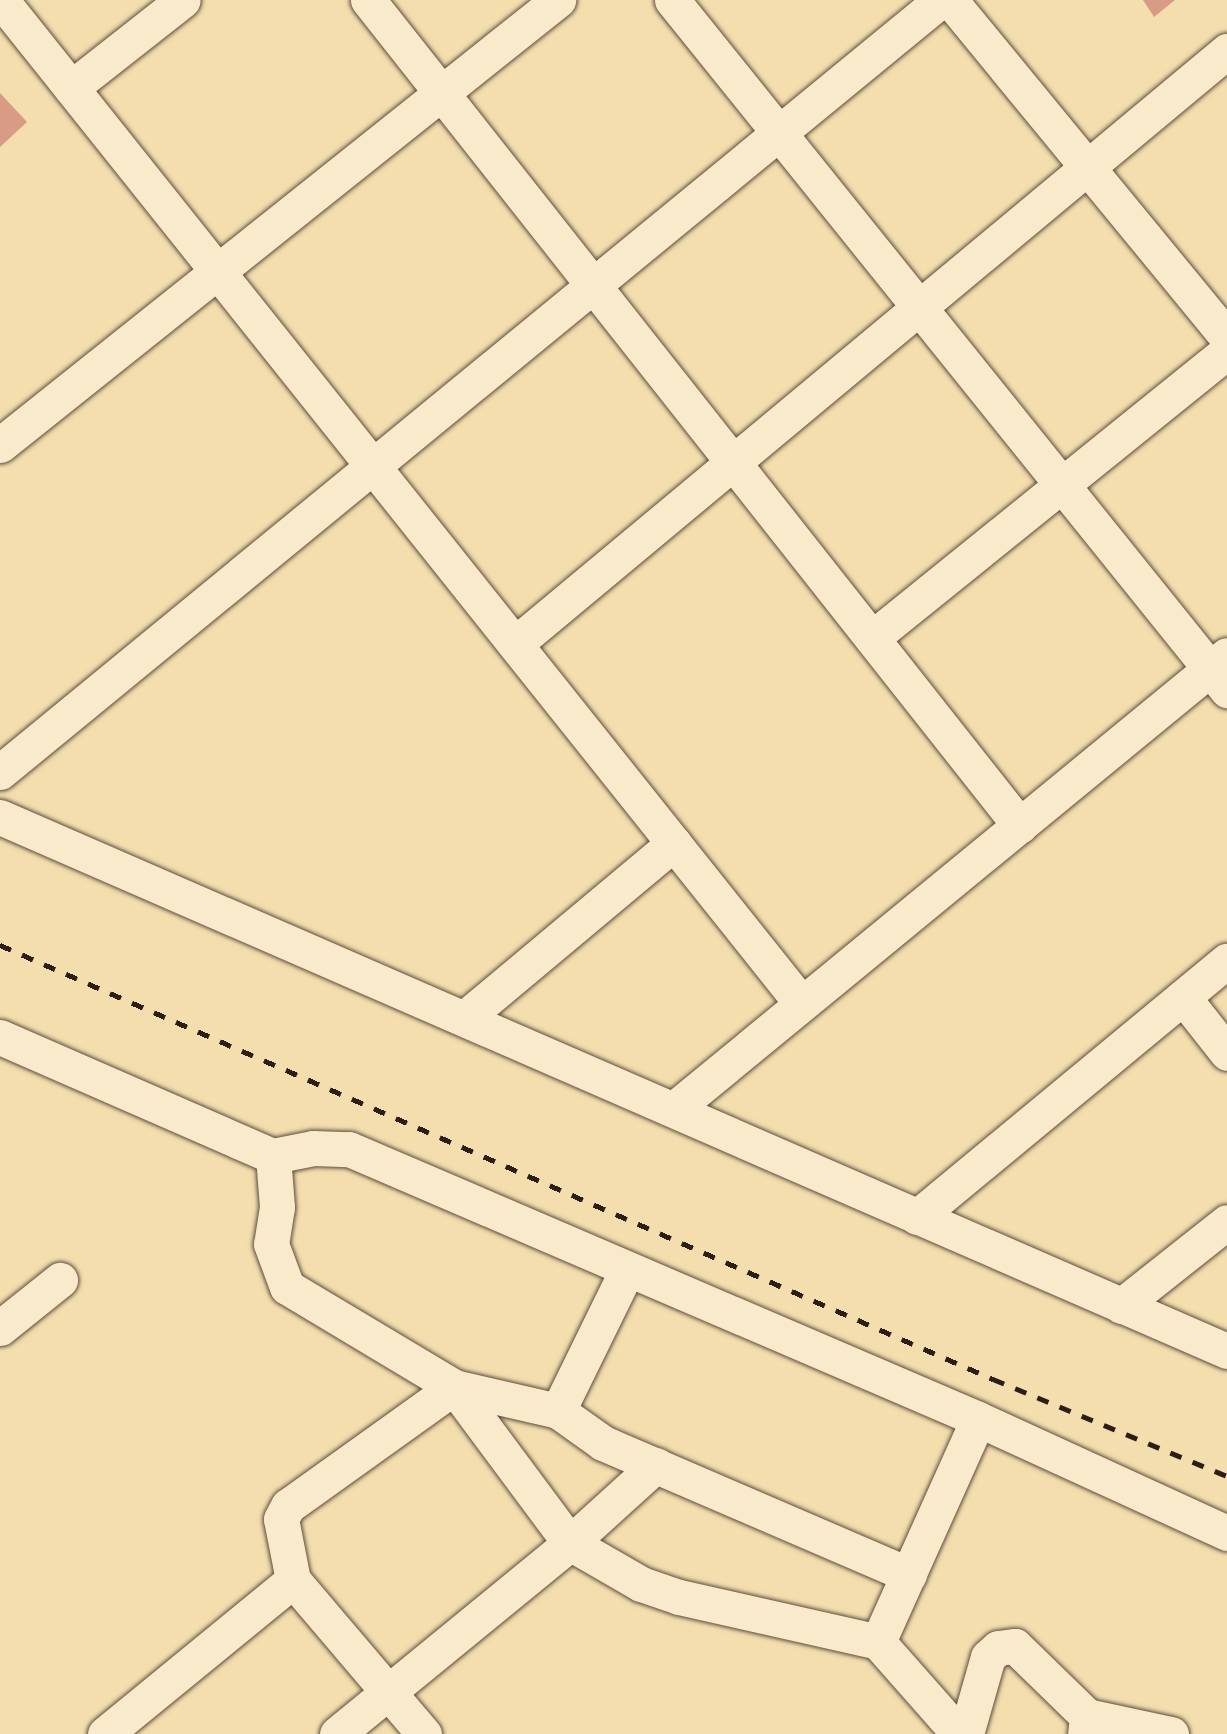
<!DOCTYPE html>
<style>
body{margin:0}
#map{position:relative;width:1227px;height:1734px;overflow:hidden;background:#f4deae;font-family:"Sorts Mill Goudy",serif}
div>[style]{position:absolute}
.building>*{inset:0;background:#d89b86}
.roads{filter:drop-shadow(0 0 2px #5d4d3e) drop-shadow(0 0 2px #5d4d3e)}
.street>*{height:35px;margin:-17.5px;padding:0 17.5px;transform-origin:17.5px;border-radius:17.5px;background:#f8eaca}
.rail>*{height:5px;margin-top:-2.5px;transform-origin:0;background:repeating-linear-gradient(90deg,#2b1d18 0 12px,transparent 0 24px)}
span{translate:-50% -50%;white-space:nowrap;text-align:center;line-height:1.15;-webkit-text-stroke:7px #f8eaca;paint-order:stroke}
</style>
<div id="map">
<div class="building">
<div style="clip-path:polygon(1143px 0,1175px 0,1154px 17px)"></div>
<div style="clip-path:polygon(0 93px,27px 122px,0 147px)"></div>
</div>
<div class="roads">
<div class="street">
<div style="left:1px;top:0;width:1284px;rotate:51.42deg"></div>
<div style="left:368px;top:0;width:1052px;rotate:51.71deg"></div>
<div style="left:672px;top:0;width:886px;rotate:51.19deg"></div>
<div style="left:950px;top:0;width:436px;rotate:50.6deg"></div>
<div style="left:71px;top:88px;width:142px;rotate:-38.2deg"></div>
<div style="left:0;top:445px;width:714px;rotate:-38.57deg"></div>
<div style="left:872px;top:638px;width:456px;rotate:-38.9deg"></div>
<div style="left:515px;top:644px;width:927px;rotate:-39.79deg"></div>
<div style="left:0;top:772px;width:1217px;rotate:-39.37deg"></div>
<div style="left:0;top:817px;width:1338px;rotate:23.52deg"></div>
<div style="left:1183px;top:997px;width:71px;rotate:51.8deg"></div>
<div style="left:466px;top:1017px;width:271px;rotate:-39.9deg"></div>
<div style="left:0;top:1037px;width:298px;rotate:23.6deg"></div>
<div style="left:273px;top:1156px;width:41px;rotate:-11.3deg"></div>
<div style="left:313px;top:1148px;width:36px;rotate:2deg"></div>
<div style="left:349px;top:1149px;width:685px;rotate:23.23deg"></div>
<div style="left:978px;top:1419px;width:274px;rotate:24.6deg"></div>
<div style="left:674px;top:1109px;width:715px;rotate:-39.39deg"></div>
<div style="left:273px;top:1156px;width:51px;rotate:85.5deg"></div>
<div style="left:277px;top:1207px;width:37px;rotate:99deg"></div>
<div style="left:271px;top:1244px;width:46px;rotate:69.6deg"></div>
<div style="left:287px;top:1287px;width:195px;rotate:30.9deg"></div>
<div style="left:454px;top:1387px;width:194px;rotate:53.4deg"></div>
<div style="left:570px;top:1543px;width:82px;rotate:30deg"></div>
<div style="left:641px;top:1584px;width:40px;rotate:18.9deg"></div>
<div style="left:679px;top:1597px;width:204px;rotate:12.7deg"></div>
<div style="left:878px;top:1642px;width:123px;rotate:48.6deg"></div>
<div style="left:917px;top:1217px;width:402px;rotate:-39.6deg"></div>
<div style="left:626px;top:1272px;width:155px;rotate:116.1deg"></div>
<div style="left:558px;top:1411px;width:55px;rotate:35.4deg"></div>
<div style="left:603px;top:1443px;width:333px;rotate:23.3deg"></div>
<div style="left:1121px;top:1306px;width:135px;rotate:-38.4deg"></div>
<div style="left:0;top:1328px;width:77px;rotate:-38.7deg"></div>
<div style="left:878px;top:1642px;width:244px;rotate:-65.8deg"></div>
<div style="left:1087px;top:1716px;width:86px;rotate:12.1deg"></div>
<div style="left:105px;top:1734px;width:243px;rotate:-39.3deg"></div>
<div style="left:337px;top:1734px;width:301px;rotate:-39.3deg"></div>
<div style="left:570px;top:1543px;width:116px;rotate:-42.2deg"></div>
<div style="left:424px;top:1734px;width:202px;rotate:-130.4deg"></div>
<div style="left:293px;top:1580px;width:62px;rotate:-101.1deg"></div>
<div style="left:281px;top:1519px;width:15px;rotate:-62deg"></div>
<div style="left:288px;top:1506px;width:204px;rotate:-35.6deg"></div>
<div style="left:454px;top:1387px;width:107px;rotate:13deg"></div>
<div style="left:966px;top:1734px;width:80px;rotate:-74.1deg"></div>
<div style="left:988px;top:1657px;width:13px;rotate:-42deg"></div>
<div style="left:998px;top:1648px;width:17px;rotate:-7deg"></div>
<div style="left:1015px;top:1646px;width:100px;rotate:44.2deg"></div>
<div style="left:1087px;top:1716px;width:18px;rotate:96deg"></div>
</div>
</div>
<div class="rail">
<div style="left:0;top:945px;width:1084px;rotate:23.61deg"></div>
<div style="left:993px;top:1379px;width:253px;rotate:22.5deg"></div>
</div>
</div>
